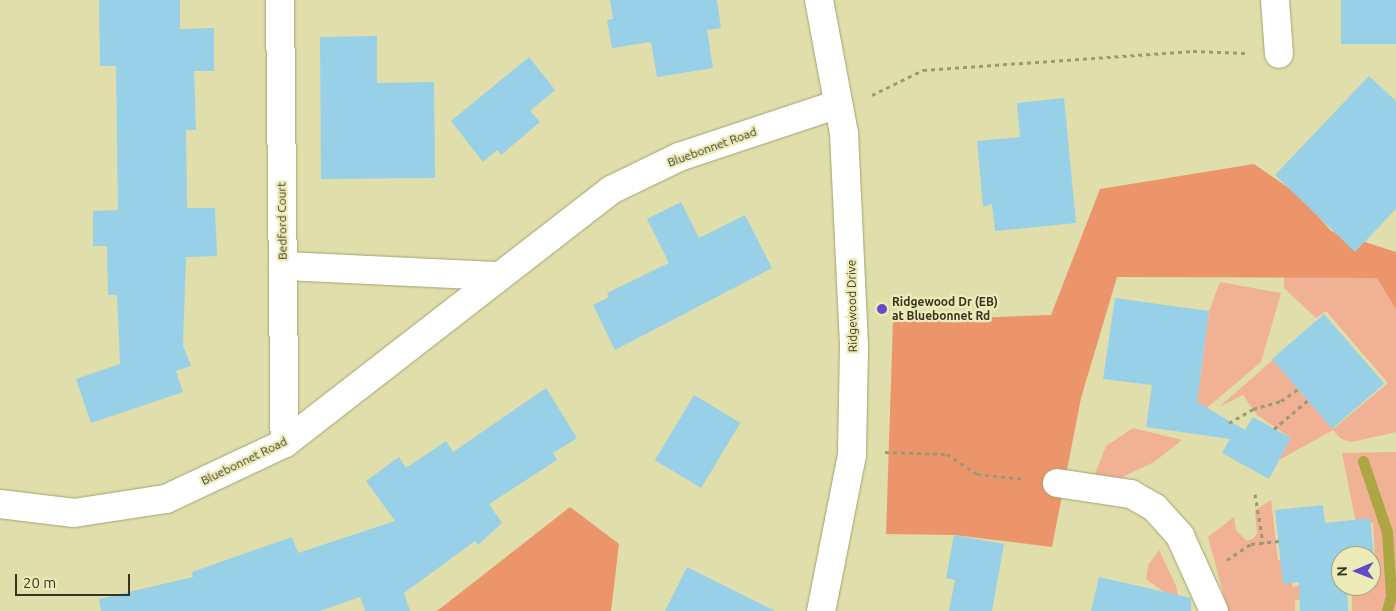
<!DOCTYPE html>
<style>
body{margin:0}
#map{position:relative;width:1396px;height:611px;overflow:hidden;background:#e0deab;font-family:Ubuntu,sans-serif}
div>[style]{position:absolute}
.green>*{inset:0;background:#f0b194}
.forest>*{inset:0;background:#ec946a}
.stream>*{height:11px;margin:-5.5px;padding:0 5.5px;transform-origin:5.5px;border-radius:5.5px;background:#aca643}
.building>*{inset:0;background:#98d0e8;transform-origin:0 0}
.path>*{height:3px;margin-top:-1.5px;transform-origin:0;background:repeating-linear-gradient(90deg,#9c9a74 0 4px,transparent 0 8px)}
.roads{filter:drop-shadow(0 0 1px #a5a372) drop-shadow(0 0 1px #a5a372)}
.street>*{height:28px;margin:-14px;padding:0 14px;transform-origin:14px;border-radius:14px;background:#fff}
.secondary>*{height:28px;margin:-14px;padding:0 14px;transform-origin:14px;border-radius:14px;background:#fff}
.dots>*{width:14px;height:14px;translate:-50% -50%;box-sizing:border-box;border:2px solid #edebb8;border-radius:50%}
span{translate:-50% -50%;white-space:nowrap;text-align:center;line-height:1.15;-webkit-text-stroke:4.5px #edebb8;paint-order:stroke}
.street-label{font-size:12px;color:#363521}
.poi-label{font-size:12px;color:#363521;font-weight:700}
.left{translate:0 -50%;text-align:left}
.north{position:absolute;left:1331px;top:546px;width:50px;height:50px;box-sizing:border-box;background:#edebb8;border:1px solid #a4a27c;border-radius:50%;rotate:269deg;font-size:14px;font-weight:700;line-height:20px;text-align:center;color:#363521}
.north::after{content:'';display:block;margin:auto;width:18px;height:22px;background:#604cc4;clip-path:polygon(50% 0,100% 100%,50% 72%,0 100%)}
.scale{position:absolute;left:15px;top:574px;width:115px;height:22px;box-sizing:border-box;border:2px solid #363521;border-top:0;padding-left:6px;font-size:15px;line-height:18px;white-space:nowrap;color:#363521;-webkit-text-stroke:4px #edebb8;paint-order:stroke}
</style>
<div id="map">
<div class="green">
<div style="clip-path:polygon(1283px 255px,1396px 280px,1396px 432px,1352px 442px,1341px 439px,1333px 430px,1279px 460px,1291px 438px,1257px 415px,1243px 395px,1219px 407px,1273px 360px,1333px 429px,1388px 383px,1326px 311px,1316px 318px,1284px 288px)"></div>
<div style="clip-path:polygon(1220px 282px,1281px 293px,1261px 362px,1195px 418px,1209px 311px)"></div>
<div style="clip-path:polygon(1133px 428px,1182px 440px,1154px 462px,1112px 482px,1095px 474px,1106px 446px)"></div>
<div style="clip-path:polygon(1396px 452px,1396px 611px,1352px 611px,1352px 586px,1371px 586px,1371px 574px,1376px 574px,1373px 523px,1356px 523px,1342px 453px)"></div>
<div style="clip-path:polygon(1271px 500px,1278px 560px,1290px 559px,1292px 587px,1332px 581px,1332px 595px,1295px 600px,1295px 611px,1228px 611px,1208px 537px,1234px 517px,1236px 530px,1247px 541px,1254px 538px,1257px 533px,1255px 510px)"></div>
<div style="clip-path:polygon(1159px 550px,1176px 586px,1180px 603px,1146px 579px,1148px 565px)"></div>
</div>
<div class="forest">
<div style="clip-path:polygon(1254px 164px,1299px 195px,1331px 231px,1396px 252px,1396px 309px,1377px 278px,1117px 277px,1081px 398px,1052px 547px,954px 535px,886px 534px,893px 321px,1051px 315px,1100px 189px)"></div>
<div style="clip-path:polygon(570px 507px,619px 544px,611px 611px,437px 611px)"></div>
</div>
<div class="stream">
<div style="left:1363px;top:461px;width:75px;rotate:71.3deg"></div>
<div style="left:1387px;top:532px;width:64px;rotate:86.4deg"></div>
<div style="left:1391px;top:596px;width:16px;rotate:105deg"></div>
</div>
<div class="building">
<div style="clip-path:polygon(99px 0,180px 0,180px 29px,214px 28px,214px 71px,194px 71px,196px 130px,186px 130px,187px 208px,215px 208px,217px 256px,186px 257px,183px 345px,191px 366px,176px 371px,183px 392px,91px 423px,76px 379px,120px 364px,117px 295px,108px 295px,107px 246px,93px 246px,93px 211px,118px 210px,116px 66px,100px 66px)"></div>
<div style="clip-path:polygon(610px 0,717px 0,721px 28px,707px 30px,713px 68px,657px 77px,651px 42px,612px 48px,607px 20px,613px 19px)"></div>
<div style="left:1341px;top:0;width:55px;height:44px"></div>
<div style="clip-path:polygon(377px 36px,377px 83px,434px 82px,435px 178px,321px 179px,320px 37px)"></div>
<div style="clip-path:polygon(529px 57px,555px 90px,530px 111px,540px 122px,501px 155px,497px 150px,483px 162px,451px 121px)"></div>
<div style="clip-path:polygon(1369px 76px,1396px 101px,1396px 209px,1355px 252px,1275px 175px)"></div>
<div style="clip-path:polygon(1064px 98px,1076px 223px,995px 231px,992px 204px,983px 207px,977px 141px,1020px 137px,1017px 103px)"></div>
<div style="clip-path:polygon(681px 202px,699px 238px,745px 215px,772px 268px,615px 350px,593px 305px,609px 297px,607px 293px,669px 263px,647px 219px)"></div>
<div style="clip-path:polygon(1115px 298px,1209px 311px,1197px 402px,1245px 430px,1253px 417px,1291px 438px,1269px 479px,1222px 453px,1230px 439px,1146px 427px,1152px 385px,1103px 379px)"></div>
<div style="left:1324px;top:314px;width:92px;height:69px;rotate:49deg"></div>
<div style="clip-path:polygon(546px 388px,577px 438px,553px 453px,557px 460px,489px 504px,502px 523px,478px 545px,475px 541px,404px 593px,410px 611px,365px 611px,360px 597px,320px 611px,101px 611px,99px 599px,193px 577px,192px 572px,292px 537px,298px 553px,395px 521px,366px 481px,399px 457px,406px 468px,446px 441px,453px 452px)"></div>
<div style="left:694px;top:395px;width:54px;height:76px;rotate:31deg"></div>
<div style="clip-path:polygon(1323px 505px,1325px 523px,1370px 518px,1376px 574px,1371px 574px,1371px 556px,1341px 556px,1341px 586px,1347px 586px,1348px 611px,1300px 611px,1299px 582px,1283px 584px,1275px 510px)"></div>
<div style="clip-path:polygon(954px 535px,1004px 544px,992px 611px,949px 611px,955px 580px,946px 578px)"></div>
<div style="clip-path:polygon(687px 567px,775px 611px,665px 611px)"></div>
<div style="clip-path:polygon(1099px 577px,1191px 598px,1191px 611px,1091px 611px)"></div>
</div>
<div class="path">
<div style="left:872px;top:95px;width:57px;rotate:-26.1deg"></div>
<div style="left:923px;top:70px;width:271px;rotate:-4deg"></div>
<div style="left:1193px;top:51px;width:52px;rotate:2.2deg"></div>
<div style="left:1229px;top:423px;width:28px;rotate:-30deg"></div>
<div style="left:1253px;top:409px;width:29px;rotate:-16deg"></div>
<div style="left:1281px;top:401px;width:21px;rotate:-35deg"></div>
<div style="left:1274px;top:429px;width:45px;rotate:-40.5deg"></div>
<div style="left:885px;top:452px;width:62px;rotate:1.8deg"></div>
<div style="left:947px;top:454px;width:36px;rotate:34deg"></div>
<div style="left:977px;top:474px;width:48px;rotate:5.9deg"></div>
<div style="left:1255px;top:494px;width:50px;rotate:80.7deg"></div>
<div style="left:1227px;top:560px;width:29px;rotate:-34deg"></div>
<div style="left:1251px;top:544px;width:28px;rotate:-6deg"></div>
</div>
<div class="roads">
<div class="street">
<div style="left:280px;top:0;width:443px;rotate:89.4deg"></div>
<div style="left:1275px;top:0;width:54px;rotate:85.8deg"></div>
<div style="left:283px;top:266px;width:214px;rotate:2.7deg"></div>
<div style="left:1057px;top:483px;width:75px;rotate:8.5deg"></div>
<div style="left:1131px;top:494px;width:28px;rotate:30deg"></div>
<div style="left:1155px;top:508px;width:38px;rotate:48deg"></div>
<div style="left:1180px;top:536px;width:82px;rotate:65.6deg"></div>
<div style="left:0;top:504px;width:75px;rotate:6.9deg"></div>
<div style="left:74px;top:513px;width:93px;rotate:-8.7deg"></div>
<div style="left:166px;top:499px;width:132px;rotate:-25.2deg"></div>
<div style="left:285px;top:443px;width:413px;rotate:-37.8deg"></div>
<div style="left:611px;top:190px;width:76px;rotate:-25.9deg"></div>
<div style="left:679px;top:157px;width:168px;rotate:-18.4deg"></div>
</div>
<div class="secondary">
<div style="left:819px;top:0;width:135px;rotate:79.4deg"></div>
<div style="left:844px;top:133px;width:215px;rotate:87.3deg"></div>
<div style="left:854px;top:348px;width:107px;rotate:91.1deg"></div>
<div style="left:852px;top:455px;width:159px;rotate:101.2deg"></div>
</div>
</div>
<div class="dots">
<div style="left:882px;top:309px;background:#604cc4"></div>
</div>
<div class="street-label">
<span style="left:712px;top:147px;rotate:-20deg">Bluebonnet Road</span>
<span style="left:282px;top:221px;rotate:-91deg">Bedford Court</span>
<span style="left:852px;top:306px;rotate:-91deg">Ridgewood Drive</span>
<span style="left:244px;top:461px;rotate:-26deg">Bluebonnet Road</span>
</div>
<div class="poi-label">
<span class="left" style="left:892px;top:309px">Ridgewood Dr (EB)<br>at Bluebonnet Rd</span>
</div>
<div class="north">N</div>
<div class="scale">20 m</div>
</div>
